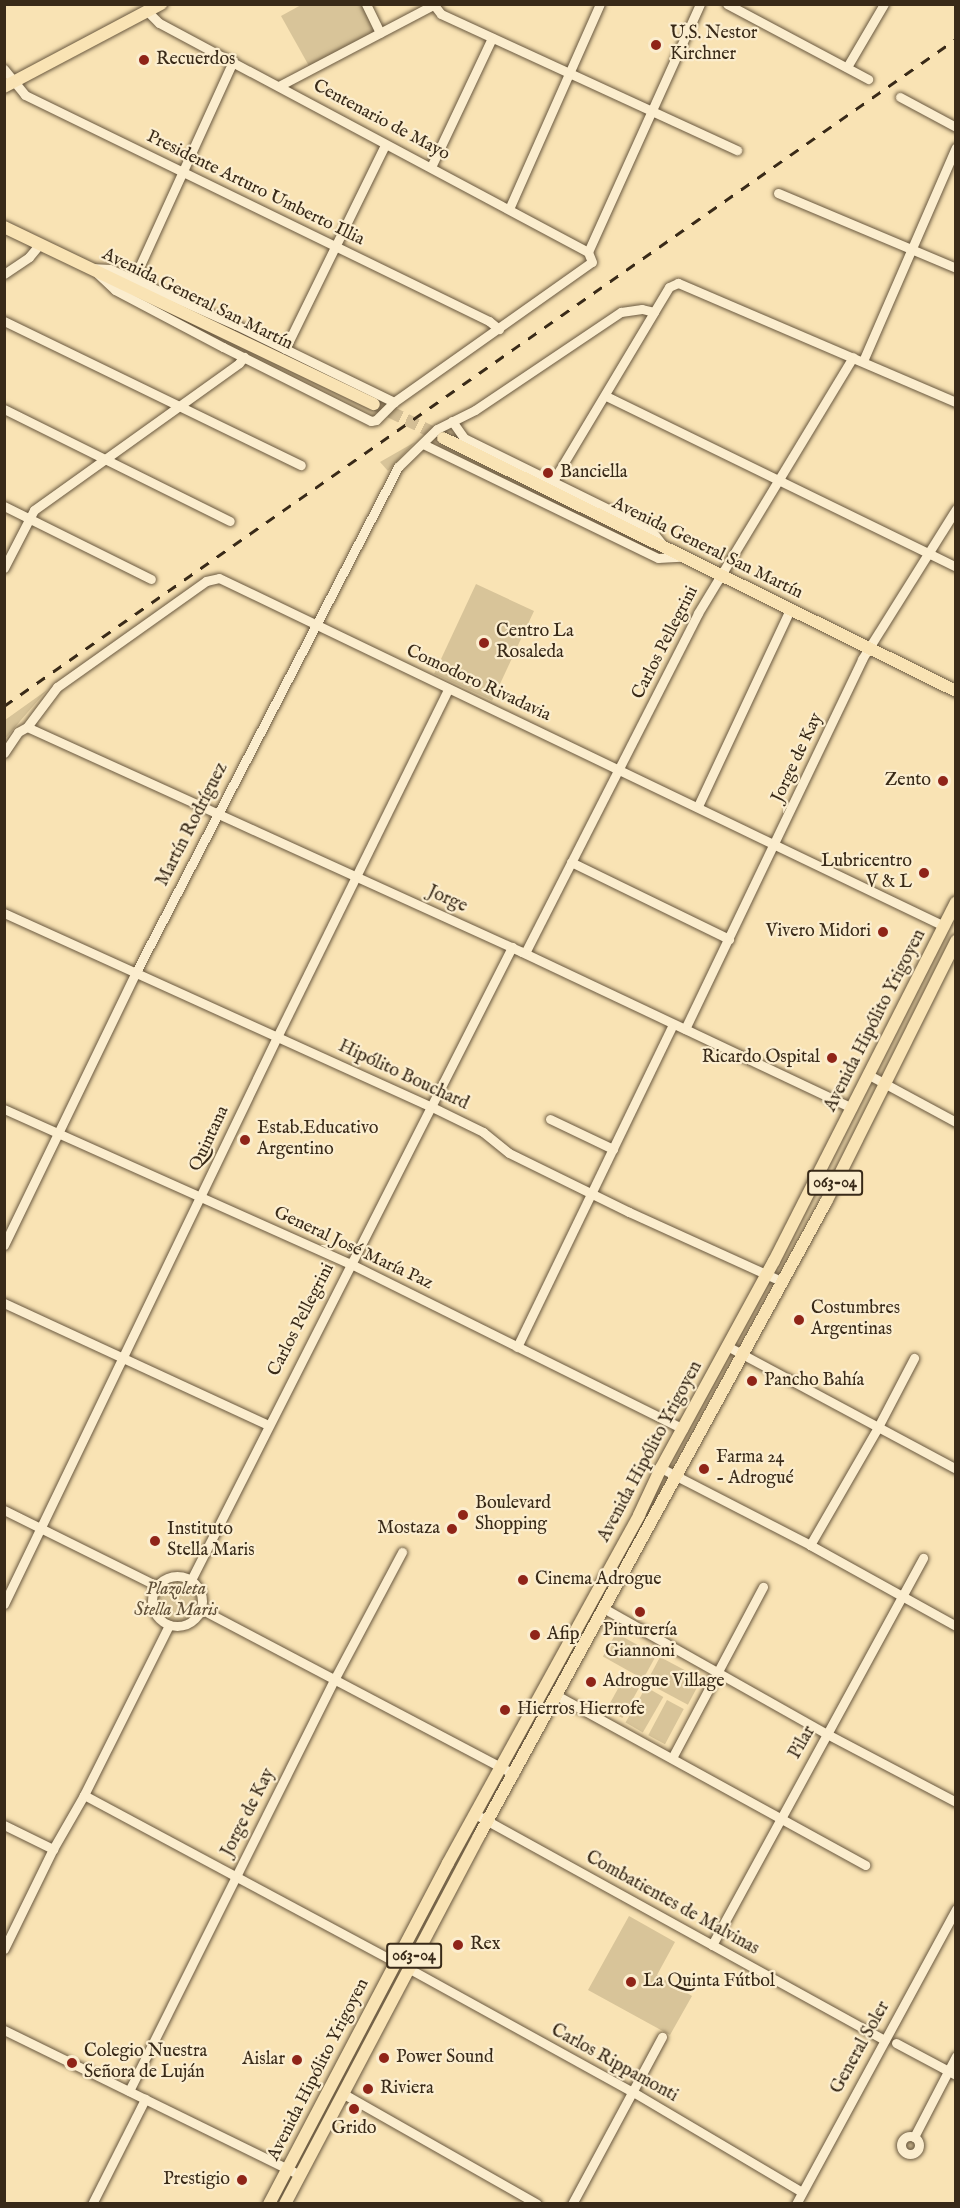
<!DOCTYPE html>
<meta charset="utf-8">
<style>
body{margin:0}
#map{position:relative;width:960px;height:2208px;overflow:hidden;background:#f9e3b4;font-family:"IM FELL English",serif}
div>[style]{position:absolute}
.green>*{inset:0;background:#d8c499;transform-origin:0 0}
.round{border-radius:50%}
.major-tunnel>*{height:12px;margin-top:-6px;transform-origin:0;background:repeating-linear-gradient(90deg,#d3be95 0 12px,transparent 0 18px)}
.roads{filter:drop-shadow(0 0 2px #69583f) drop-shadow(0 0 2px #69583f)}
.minor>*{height:9px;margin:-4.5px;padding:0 4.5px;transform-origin:4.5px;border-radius:4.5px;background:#fbedce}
.minor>.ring{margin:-4.5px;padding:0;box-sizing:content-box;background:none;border:9px solid #fbedce;border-radius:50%}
.major>*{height:12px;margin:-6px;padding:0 6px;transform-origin:6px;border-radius:6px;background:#f9e3b4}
.rail>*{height:3px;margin-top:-1.5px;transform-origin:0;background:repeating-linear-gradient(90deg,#392a18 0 10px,transparent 0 20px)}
.dots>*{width:16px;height:16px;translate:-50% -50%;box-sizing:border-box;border:3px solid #fbedce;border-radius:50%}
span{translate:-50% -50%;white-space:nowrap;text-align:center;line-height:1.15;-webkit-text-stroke:4.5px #fbedce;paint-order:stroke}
.shield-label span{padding:2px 4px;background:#fbedce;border:2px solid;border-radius:4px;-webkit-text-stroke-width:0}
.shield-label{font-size:16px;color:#392a18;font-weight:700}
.poi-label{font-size:18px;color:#392a18}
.left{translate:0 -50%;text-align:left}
.right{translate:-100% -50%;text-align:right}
.street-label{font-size:18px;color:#392a18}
.park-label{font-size:18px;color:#615038;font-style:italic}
.frame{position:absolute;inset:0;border:6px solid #392a18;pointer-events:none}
</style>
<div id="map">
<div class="green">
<div style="clip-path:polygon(301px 5px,363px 5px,375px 32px,309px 66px,281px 16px)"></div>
<div style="clip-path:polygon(415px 442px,388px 471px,380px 462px)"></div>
<div style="left:476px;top:584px;width:64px;height:99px;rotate:25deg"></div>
<div style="clip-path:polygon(47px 690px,21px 720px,5px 739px,5px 720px)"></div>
<div class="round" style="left:155px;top:1581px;width:42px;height:42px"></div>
<div style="left:616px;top:1633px;width:46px;height:27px;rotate:29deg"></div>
<div style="left:660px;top:1657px;width:47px;height:29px;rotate:28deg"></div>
<div style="left:625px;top:1676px;width:18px;height:38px;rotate:29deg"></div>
<div style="left:646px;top:1687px;width:20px;height:41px;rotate:30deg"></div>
<div style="left:667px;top:1700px;width:19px;height:40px;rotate:28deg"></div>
<div style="clip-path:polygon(629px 1916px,675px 1942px,657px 1975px,692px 1996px,670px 2035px,588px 1990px)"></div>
</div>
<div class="major-tunnel">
<div style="left:374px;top:404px;width:76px;rotate:25.9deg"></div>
</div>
<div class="roads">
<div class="minor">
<div style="left:366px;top:4px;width:32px;rotate:64deg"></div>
<div style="left:727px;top:4px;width:160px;rotate:28deg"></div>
<div style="left:434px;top:5px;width:11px;rotate:52deg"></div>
<div style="left:441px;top:14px;width:326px;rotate:24.7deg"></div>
<div style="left:847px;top:67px;width:73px;rotate:-59.6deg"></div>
<div style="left:4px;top:69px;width:33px;rotate:51deg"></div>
<div style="left:25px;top:95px;width:516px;rotate:25.97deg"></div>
<div style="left:489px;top:321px;width:13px;rotate:39deg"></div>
<div style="left:279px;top:86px;width:176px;rotate:-27.7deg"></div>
<div style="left:900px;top:97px;width:64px;rotate:28.2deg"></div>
<div style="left:431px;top:167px;width:143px;rotate:-64.7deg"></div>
<div style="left:778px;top:193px;width:193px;rotate:22.8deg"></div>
<div style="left:509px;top:209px;width:224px;rotate:-66.1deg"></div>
<div style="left:588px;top:252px;width:272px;rotate:-65.7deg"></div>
<div style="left:91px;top:268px;width:19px;rotate:3deg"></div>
<div style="left:110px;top:269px;width:138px;rotate:24deg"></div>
<div style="left:236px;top:325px;width:176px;rotate:26deg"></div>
<div style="left:4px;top:274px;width:30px;rotate:-34deg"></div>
<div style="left:29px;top:257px;width:17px;rotate:-50deg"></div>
<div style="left:98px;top:274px;width:23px;rotate:43deg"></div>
<div style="left:115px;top:290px;width:122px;rotate:27.8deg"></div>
<div style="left:223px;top:347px;width:165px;rotate:26.6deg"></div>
<div style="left:371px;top:421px;width:5px;rotate:-11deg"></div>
<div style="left:376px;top:420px;width:25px;rotate:-45deg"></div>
<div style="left:394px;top:402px;width:242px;rotate:-35.3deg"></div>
<div style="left:592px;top:262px;width:11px;rotate:-112deg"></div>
<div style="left:588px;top:252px;width:486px;rotate:-151.9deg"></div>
<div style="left:159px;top:23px;width:16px;rotate:-135deg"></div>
<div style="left:132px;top:283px;width:244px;rotate:-65.5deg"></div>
<div style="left:4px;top:321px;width:330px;rotate:25.9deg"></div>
<div style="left:285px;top:349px;width:227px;rotate:-63.9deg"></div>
<div style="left:863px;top:361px;width:233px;rotate:-66.5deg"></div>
<div style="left:606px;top:396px;width:390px;rotate:26deg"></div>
<div style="left:4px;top:409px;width:252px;rotate:26.4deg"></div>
<div style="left:452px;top:421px;width:21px;rotate:55deg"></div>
<div style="left:464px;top:438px;width:208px;rotate:26.2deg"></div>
<div style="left:651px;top:530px;width:24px;rotate:52deg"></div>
<div style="left:423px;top:444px;width:261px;rotate:25.9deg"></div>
<div style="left:658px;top:558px;width:22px;rotate:-3deg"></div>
<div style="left:553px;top:481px;width:197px;rotate:-59.1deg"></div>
<div style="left:654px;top:312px;width:29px;rotate:-59deg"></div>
<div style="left:669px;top:287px;width:10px;rotate:-24deg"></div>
<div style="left:678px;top:283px;width:302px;rotate:23.2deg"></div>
<div style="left:4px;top:506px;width:164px;rotate:26.4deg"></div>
<div style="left:4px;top:568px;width:65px;rotate:-62.7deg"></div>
<div style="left:34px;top:510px;width:252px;rotate:-35.6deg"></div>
<div style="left:239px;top:363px;width:8px;rotate:-50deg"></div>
<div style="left:27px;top:727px;width:50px;rotate:-53.1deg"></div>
<div style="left:57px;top:687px;width:183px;rotate:-35.4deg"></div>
<div style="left:206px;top:581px;width:13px;rotate:-13deg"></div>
<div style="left:219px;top:578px;width:804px;rotate:25.64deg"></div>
<div style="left:27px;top:727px;width:544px;rotate:24.44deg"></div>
<div style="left:522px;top:952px;width:365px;rotate:25.3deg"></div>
<div style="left:4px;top:753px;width:25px;rotate:-56deg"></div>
<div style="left:18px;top:732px;width:10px;rotate:-29deg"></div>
<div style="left:698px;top:806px;width:217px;rotate:-64.9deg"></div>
<div style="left:571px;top:862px;width:176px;rotate:26deg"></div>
<div style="left:4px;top:913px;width:470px;rotate:24.4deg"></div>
<div style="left:432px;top:1107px;width:57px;rotate:26.1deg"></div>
<div style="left:483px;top:1132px;width:33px;rotate:39deg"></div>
<div style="left:509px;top:1153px;width:134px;rotate:26.2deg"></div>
<div style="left:629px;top:1212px;width:167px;rotate:24.4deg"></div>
<div style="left:525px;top:953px;width:381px;rotate:-63deg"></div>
<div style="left:698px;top:613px;width:299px;rotate:-58.8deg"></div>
<div style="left:685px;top:1029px;width:410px;rotate:-64.4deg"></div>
<div style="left:862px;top:659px;width:177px;rotate:-57.9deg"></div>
<div style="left:869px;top:1075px;width:99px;rotate:28.4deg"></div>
<div style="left:4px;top:1109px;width:378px;rotate:24.1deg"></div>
<div style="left:349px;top:1263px;width:373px;rotate:26.4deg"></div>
<div style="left:550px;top:1119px;width:70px;rotate:25.5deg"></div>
<div style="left:4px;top:1245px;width:303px;rotate:-64.2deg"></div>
<div style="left:136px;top:972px;width:569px;rotate:-62.58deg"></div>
<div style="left:398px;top:467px;width:54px;rotate:-44.3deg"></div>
<div style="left:437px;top:429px;width:42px;rotate:-26.6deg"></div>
<div style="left:475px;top:410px;width:176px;rotate:-33.9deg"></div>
<div style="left:621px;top:312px;width:21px;rotate:-8deg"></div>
<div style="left:642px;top:309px;width:12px;rotate:14deg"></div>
<div style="left:4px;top:1303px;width:291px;rotate:24.8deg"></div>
<div style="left:727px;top:1346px;width:260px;rotate:28.2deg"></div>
<div style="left:517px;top:1347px;width:358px;rotate:-64.2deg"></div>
<div style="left:661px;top:1468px;width:168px;rotate:27.3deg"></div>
<div style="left:810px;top:1545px;width:167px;rotate:29deg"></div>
<div style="left:4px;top:1510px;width:171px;rotate:26.4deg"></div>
<div style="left:810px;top:1545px;width:136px;rotate:-60deg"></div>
<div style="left:878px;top:1427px;width:78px;rotate:-62.4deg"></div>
<div class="ring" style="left:152px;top:1576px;width:41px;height:41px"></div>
<div style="left:191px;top:1580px;width:710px;rotate:-63.11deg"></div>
<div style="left:4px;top:1604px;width:632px;rotate:-64.29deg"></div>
<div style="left:278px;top:1035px;width:386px;rotate:-63.8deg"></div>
<div style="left:201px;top:1609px;width:354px;rotate:27.8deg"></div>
<div style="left:605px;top:1609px;width:255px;rotate:29.4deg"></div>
<div style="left:827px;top:1734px;width:146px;rotate:27.8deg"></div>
<div style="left:556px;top:1695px;width:353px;rotate:28.8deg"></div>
<div style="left:672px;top:1758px;width:194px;rotate:-62deg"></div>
<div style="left:84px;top:1795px;width:353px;rotate:28.2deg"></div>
<div style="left:475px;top:1814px;width:468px;rotate:28.9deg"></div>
<div style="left:4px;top:1825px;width:55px;rotate:26.1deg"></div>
<div style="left:712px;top:1945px;width:441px;rotate:-61.4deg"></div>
<div style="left:4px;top:1949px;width:111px;rotate:-63.9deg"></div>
<div style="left:53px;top:1849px;width:62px;rotate:-60.1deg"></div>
<div style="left:84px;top:1795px;width:190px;rotate:-63.4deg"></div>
<div style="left:408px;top:1968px;width:257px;rotate:28.9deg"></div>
<div style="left:633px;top:2092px;width:196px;rotate:30.6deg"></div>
<div style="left:4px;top:2030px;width:330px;rotate:26.1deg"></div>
<div style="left:896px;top:2043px;width:68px;rotate:28.1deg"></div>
<div style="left:129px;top:2091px;width:459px;rotate:-63.5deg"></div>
<div style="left:334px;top:1680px;width:145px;rotate:-62deg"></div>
<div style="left:342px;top:2093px;width:224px;rotate:29.6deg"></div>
<div class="ring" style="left:901px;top:2136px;width:9px;height:9px"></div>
<div style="left:914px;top:2137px;width:91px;rotate:-62.6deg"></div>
<div style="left:92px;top:2204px;width:118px;rotate:-63.2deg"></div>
<div style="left:572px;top:2204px;width:190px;rotate:-61.7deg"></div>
<div style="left:796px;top:2204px;width:336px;rotate:-61.5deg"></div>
</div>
<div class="major">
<div style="left:4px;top:87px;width:178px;rotate:-27.9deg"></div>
<div style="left:4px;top:227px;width:410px;rotate:25.6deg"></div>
<div style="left:443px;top:438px;width:572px;rotate:26.25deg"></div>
<div style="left:269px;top:2204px;width:385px;rotate:-62.3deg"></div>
<div style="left:448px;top:1863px;width:397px;rotate:-61.2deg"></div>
<div style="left:639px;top:1515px;width:52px;rotate:-64.9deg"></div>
<div style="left:661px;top:1468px;width:236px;rotate:-61.4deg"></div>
<div style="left:774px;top:1261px;width:402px;rotate:-63.1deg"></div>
<div style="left:285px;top:2204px;width:416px;rotate:-62.2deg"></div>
<div style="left:479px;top:1836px;width:723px;rotate:-61.31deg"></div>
<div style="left:826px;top:1202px;width:292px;rotate:-63.5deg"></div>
</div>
</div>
<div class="rail">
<div style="left:4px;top:706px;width:1162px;rotate:-35.02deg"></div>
</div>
<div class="dots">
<div style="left:656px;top:45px;background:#8f2418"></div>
<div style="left:144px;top:60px;background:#8f2418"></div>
<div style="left:548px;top:473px;background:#8f2418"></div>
<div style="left:484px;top:643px;background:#8f2418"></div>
<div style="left:943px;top:781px;background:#8f2418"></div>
<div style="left:924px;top:873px;background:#8f2418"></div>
<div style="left:883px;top:932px;background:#8f2418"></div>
<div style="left:832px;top:1058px;background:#8f2418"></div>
<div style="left:245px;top:1140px;background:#8f2418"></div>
<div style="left:799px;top:1320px;background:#8f2418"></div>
<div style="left:752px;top:1381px;background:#8f2418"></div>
<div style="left:704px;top:1469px;background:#8f2418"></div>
<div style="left:463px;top:1515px;background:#8f2418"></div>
<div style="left:452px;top:1529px;background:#8f2418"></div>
<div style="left:155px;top:1541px;background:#8f2418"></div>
<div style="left:523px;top:1580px;background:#8f2418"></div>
<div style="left:640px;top:1612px;background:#8f2418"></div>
<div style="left:535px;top:1635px;background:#8f2418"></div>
<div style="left:591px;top:1682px;background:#8f2418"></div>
<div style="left:505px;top:1710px;background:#8f2418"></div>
<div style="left:458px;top:1945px;background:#8f2418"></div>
<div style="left:631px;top:1982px;background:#8f2418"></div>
<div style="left:384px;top:2058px;background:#8f2418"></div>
<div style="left:297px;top:2060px;background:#8f2418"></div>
<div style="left:72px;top:2063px;background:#8f2418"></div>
<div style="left:368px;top:2089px;background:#8f2418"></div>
<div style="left:354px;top:2109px;background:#8f2418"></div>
<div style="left:242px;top:2180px;background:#8f2418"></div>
</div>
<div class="shield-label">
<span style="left:835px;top:1183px">063-04</span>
<span style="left:414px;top:1956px">063-04</span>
</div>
<div class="poi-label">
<span class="left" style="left:670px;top:45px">U.S. Nestor<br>Kirchner</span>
<span class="left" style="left:156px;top:60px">Recuerdos</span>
<span class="left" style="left:560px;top:473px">Banciella</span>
<span class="left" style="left:496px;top:643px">Centro La<br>Rosaleda</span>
<span class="right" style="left:931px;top:781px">Zento</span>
<span class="right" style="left:912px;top:873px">Lubricentro<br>V &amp; L</span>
<span class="right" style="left:871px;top:932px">Vivero Midori</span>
<span class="right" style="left:820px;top:1058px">Ricardo Ospital</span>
<span class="left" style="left:257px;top:1140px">Estab.Educativo<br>Argentino</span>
<span class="left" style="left:811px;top:1320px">Costumbres<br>Argentinas</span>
<span class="left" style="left:764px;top:1381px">Pancho Bahía</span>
<span class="left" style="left:716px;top:1469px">Farma 24<br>- Adrogué</span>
<span class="left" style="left:475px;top:1515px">Boulevard<br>Shopping</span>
<span class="right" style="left:440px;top:1529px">Mostaza</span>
<span class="left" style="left:167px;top:1541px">Instituto<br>Stella Maris</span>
<span class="left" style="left:535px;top:1580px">Cinema Adrogue</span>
<span style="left:640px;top:1642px">Pinturería<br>Giannoni</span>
<span class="left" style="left:547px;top:1635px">Afip</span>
<span class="left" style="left:603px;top:1682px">Adrogue Village</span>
<span class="left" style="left:517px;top:1710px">Hierros Hierrofe</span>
<span class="left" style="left:470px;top:1945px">Rex</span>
<span class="left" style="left:643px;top:1982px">La Quinta Fútbol</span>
<span class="left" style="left:84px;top:2063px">Colegio Nuestra<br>Señora de Luján</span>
<span class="left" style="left:396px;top:2058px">Power Sound</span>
<span class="right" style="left:285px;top:2060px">Aislar</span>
<span class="left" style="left:380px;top:2089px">Riviera</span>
<span style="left:354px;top:2129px">Grido</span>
<span class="right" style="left:230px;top:2180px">Prestigio</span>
</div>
<div class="street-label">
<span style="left:381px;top:121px;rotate:28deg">Centenario de Mayo</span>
<span style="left:255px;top:189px;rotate:26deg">Presidente Arturo Umberto Illia</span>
<span style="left:197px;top:300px;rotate:26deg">Avenida General San Martín</span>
<span style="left:707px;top:549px;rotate:26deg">Avenida General San Martín</span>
<span style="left:666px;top:643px;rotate:-63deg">Carlos Pellegrini</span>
<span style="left:478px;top:684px;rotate:25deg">Comodoro Rivadavia</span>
<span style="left:798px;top:758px;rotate:-65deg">Jorge de Kay</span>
<span style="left:193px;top:825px;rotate:-63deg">Martín Rodríguez</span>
<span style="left:447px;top:900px;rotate:24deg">Jorge</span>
<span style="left:876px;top:1021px;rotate:-63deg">Avenida Hipólito Yrigoyen</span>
<span style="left:403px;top:1076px;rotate:25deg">Hipólito Bouchard</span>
<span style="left:210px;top:1139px;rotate:-65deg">Quintana</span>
<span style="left:353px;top:1249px;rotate:25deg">General José María Paz</span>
<span style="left:302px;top:1320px;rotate:-63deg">Carlos Pellegrini</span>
<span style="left:651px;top:1452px;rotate:-62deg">Avenida Hipólito Yrigoyen</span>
<span style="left:803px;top:1743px;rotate:-60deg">Pilar</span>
<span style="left:249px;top:1813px;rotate:-63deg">Jorge de Kay</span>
<span style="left:672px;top:1904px;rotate:29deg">Combatientes de Malvinas</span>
<span style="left:861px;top:2048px;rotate:-61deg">General Soler</span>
<span style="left:614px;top:2064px;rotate:29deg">Carlos Rippamonti</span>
<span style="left:319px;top:2070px;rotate:-63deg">Avenida Hipólito Yrigoyen</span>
</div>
<div class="park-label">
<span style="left:176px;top:1601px">Plazoleta<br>Stella Maris</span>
</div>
<div class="frame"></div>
</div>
